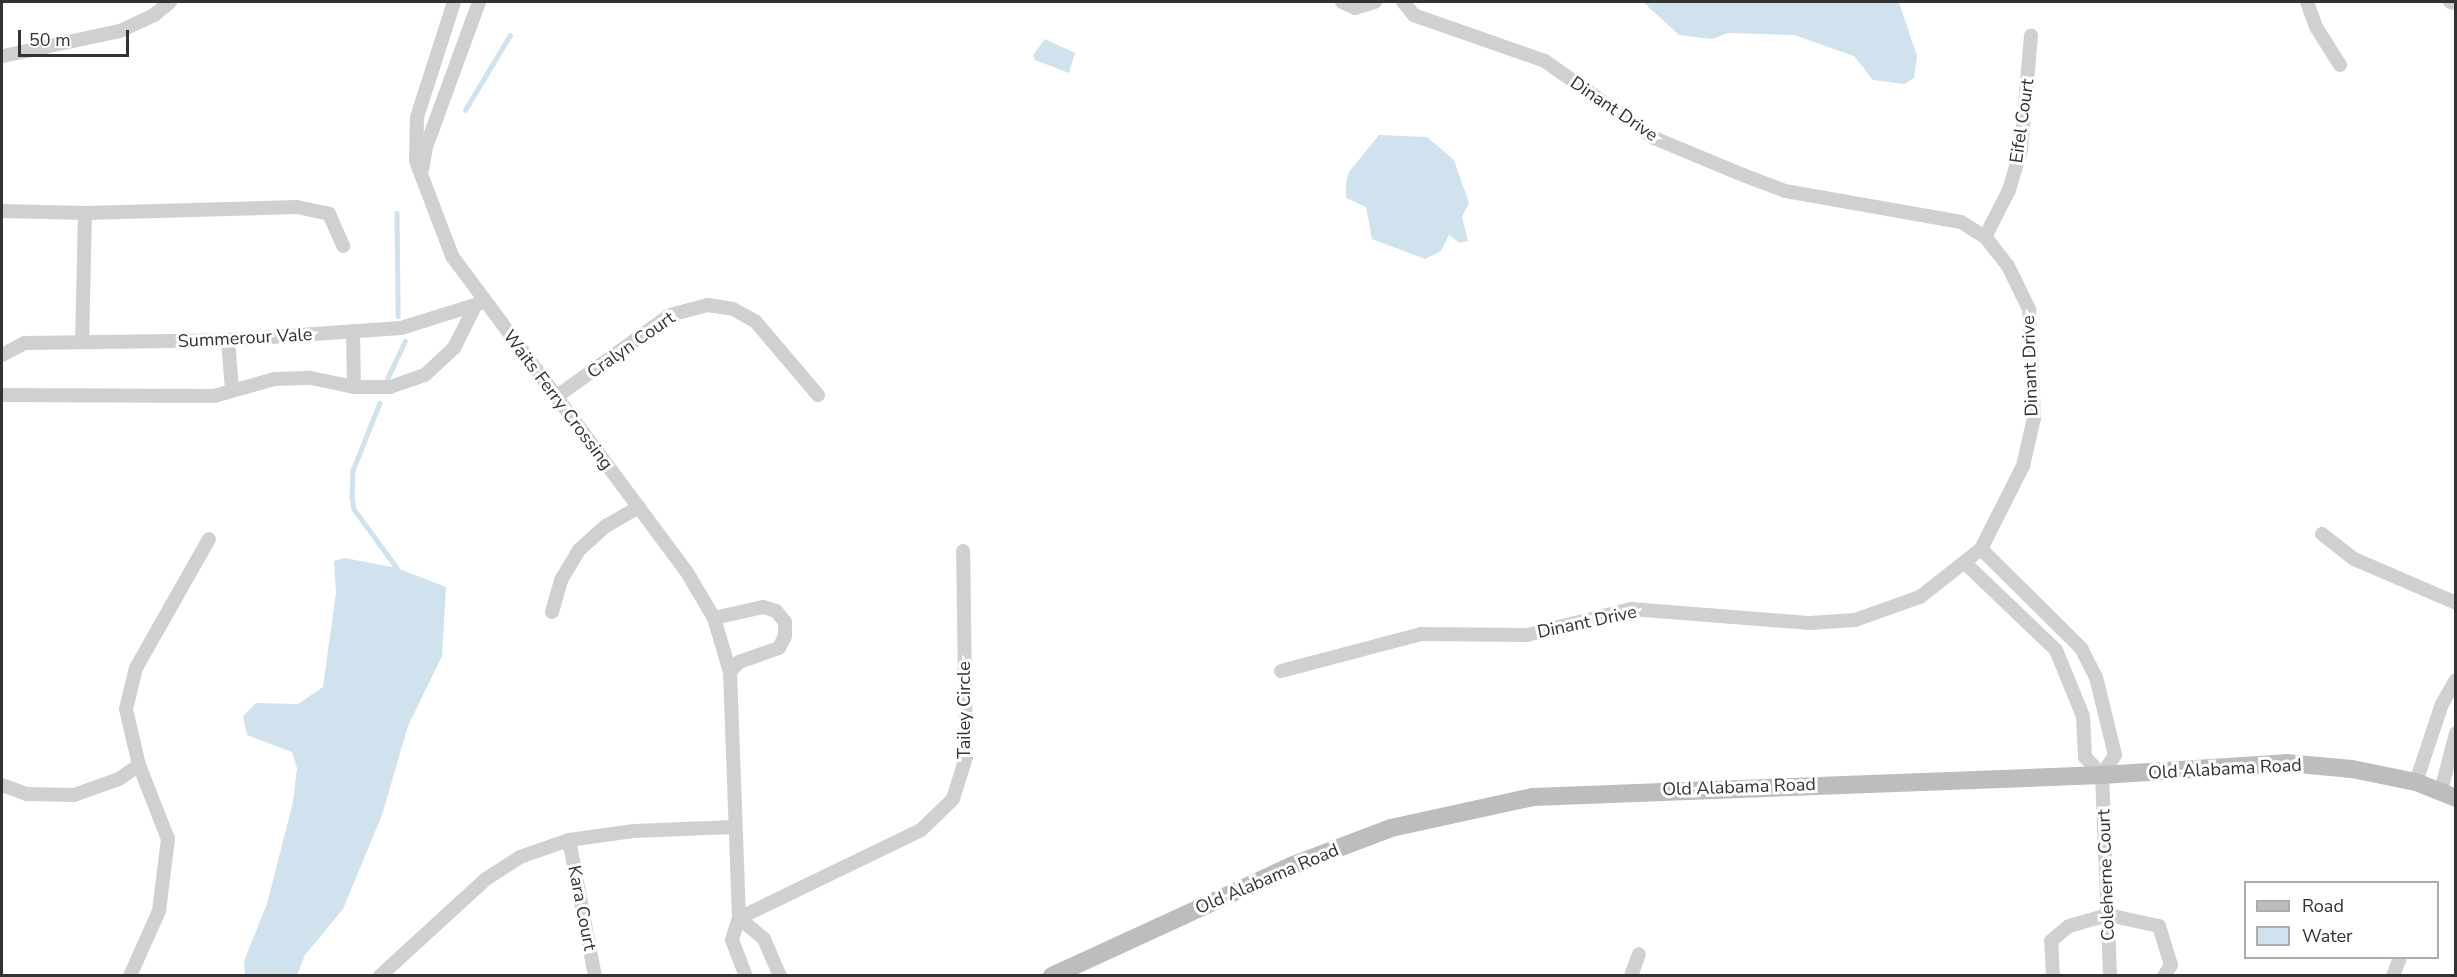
<!DOCTYPE html>
<style>
body{margin:0}
#map{position:relative;width:2457px;height:977px;overflow:hidden;background:#fff;font-family:"Nunito Sans",sans-serif}
div>[style]{position:absolute}
.water>*{inset:0;background:#cfe2ee}
.stream>*{height:4.5px;margin:-2.25px;padding:0 2.25px;transform-origin:2.25px;border-radius:2.25px;background:#cfe2ee}
.minor>*{height:14px;margin:-7px;padding:0 7px;transform-origin:7px;border-radius:7px;background:#d0d0d0}
.secondary>*{height:18px;margin:-9px;padding:0 9px;transform-origin:9px;border-radius:9px;background:#bdbdbd}
span{translate:-50% -50%;white-space:nowrap;text-align:center;line-height:1.15;-webkit-text-stroke:6px #fff;paint-order:stroke}
.street-label{font-size:18px;color:#333}
.frame{position:absolute;inset:0;border:3px solid #333;pointer-events:none}
.legend{position:absolute;left:2244px;top:881px;width:195px;height:78px;box-sizing:border-box;background:#fff;border:2px solid #adadad;margin:0;padding:8px 10px;list-style:none;font-size:18px;color:#333}
.legend li{display:flex;align-items:center;gap:12px;height:30px}
.legend b{width:30px;border:2px solid #adadad}
.scale{position:absolute;left:18px;top:30px;width:111px;height:27px;box-sizing:border-box;border:3px solid #333;border-top:0;padding-left:8px;font-size:18px;line-height:21px;white-space:nowrap;color:#333;-webkit-text-stroke:4px #fff;paint-order:stroke}
</style>
<div id="map">
<div class="water">
<div style="clip-path:polygon(1643px 2px,1899px 2px,1917px 56px,1914px 78px,1904px 84px,1873px 80px,1854px 56px,1794px 35px,1728px 33px,1712px 39px,1679px 35px)"></div>
<div style="clip-path:polygon(1045px 39px,1075px 53px,1069px 73px,1035px 60px,1033px 55px)"></div>
<div style="clip-path:polygon(1379px 135px,1427px 137px,1454px 160px,1469px 203px,1462px 217px,1468px 241px,1460px 243px,1449px 235px,1441px 251px,1425px 259px,1372px 239px,1366px 207px,1346px 198px,1346px 183px,1349px 172px)"></div>
<div style="clip-path:polygon(345px 558px,397px 568px,446px 587px,442px 656px,408px 726px,382px 815px,343px 909px,305px 955px,297px 975px,245px 975px,244px 961px,267px 904px,293px 802px,297px 768px,292px 752px,247px 735px,243px 716px,256px 703px,298px 704px,323px 687px,336px 592px,334px 561px)"></div>
</div>
<div class="stream">
<div style="left:465px;top:110px;width:87px;rotate:-59deg"></div>
<div style="left:397px;top:213px;width:103px;rotate:89.4deg"></div>
<div style="left:387px;top:379px;width:42px;rotate:-64.7deg"></div>
<div style="left:380px;top:403px;width:73px;rotate:111.7deg"></div>
<div style="left:353px;top:471px;width:25px;rotate:92deg"></div>
<div style="left:352px;top:496px;width:13px;rotate:81deg"></div>
<div style="left:354px;top:509px;width:73px;rotate:53.9deg"></div>
</div>
<div class="minor">
<div style="left:454px;top:2px;width:121px;rotate:107.8deg"></div>
<div style="left:417px;top:117px;width:44px;rotate:91.3deg"></div>
<div style="left:416px;top:161px;width:102px;rotate:69.2deg"></div>
<div style="left:452px;top:256px;width:396px;rotate:53.4deg"></div>
<div style="left:688px;top:574px;width:51px;rotate:59.4deg"></div>
<div style="left:714px;top:618px;width:56px;rotate:73.5deg"></div>
<div style="left:730px;top:672px;width:246px;rotate:87.9deg"></div>
<div style="left:739px;top:918px;width:23px;rotate:108deg"></div>
<div style="left:732px;top:940px;width:39px;rotate:69deg"></div>
<div style="left:1342px;top:2px;width:14px;rotate:25deg"></div>
<div style="left:1355px;top:8px;width:21px;rotate:-17deg"></div>
<div style="left:2307px;top:2px;width:27px;rotate:70deg"></div>
<div style="left:2316px;top:27px;width:45px;rotate:57.7deg"></div>
<div style="left:2450px;top:2px;width:6px;rotate:9deg"></div>
<div style="left:3px;top:56px;width:120px;rotate:-12.1deg"></div>
<div style="left:120px;top:31px;width:38px;rotate:-25deg"></div>
<div style="left:154px;top:15px;width:21px;rotate:-39deg"></div>
<div style="left:422px;top:170px;width:23px;rotate:-80deg"></div>
<div style="left:426px;top:147px;width:154px;rotate:-69.9deg"></div>
<div style="left:2px;top:211px;width:83px;rotate:1.4deg"></div>
<div style="left:85px;top:213px;width:129px;rotate:91.3deg"></div>
<div style="left:85px;top:213px;width:212px;rotate:-1.6deg"></div>
<div style="left:297px;top:207px;width:33px;rotate:12deg"></div>
<div style="left:329px;top:214px;width:35px;rotate:66deg"></div>
<div style="left:1985px;top:237px;width:53px;rotate:-62.9deg"></div>
<div style="left:2009px;top:190px;width:42px;rotate:-73.3deg"></div>
<div style="left:2021px;top:150px;width:115px;rotate:-85deg"></div>
<div style="left:353px;top:331px;width:56px;rotate:89deg"></div>
<div style="left:228px;top:340px;width:50px;rotate:85.4deg"></div>
<div style="left:2px;top:355px;width:26px;rotate:-28deg"></div>
<div style="left:25px;top:343px;width:203px;rotate:-0.8deg"></div>
<div style="left:228px;top:340px;width:173px;rotate:-4deg"></div>
<div style="left:401px;top:328px;width:81px;rotate:-17.3deg"></div>
<div style="left:2px;top:395px;width:212px;rotate:0.3deg"></div>
<div style="left:214px;top:396px;width:63px;rotate:-15.6deg"></div>
<div style="left:275px;top:379px;width:36px;rotate:-2deg"></div>
<div style="left:311px;top:378px;width:44px;rotate:11.8deg"></div>
<div style="left:354px;top:387px;width:36px"></div>
<div style="left:390px;top:387px;width:37px;rotate:-19deg"></div>
<div style="left:425px;top:375px;width:40px;rotate:-43deg"></div>
<div style="left:454px;top:348px;width:45px;rotate:-63.4deg"></div>
<div style="left:556px;top:397px;width:140px;rotate:-35.7deg"></div>
<div style="left:670px;top:315px;width:39px;rotate:-15deg"></div>
<div style="left:708px;top:305px;width:25px;rotate:9deg"></div>
<div style="left:733px;top:309px;width:26px;rotate:29deg"></div>
<div style="left:756px;top:322px;width:96px;rotate:49.7deg"></div>
<div style="left:2322px;top:534px;width:41px;rotate:38deg"></div>
<div style="left:2354px;top:559px;width:111px;rotate:23.3deg"></div>
<div style="left:1981px;top:549px;width:141px;rotate:44.7deg"></div>
<div style="left:2081px;top:648px;width:33px;rotate:63deg"></div>
<div style="left:2096px;top:677px;width:80px;rotate:76.3deg"></div>
<div style="left:2115px;top:755px;width:24px;rotate:123deg"></div>
<div style="left:1967px;top:565px;width:123px;rotate:43.7deg"></div>
<div style="left:2056px;top:650px;width:71px;rotate:67.8deg"></div>
<div style="left:2083px;top:716px;width:41px;rotate:87.2deg"></div>
<div style="left:2085px;top:757px;width:25px;rotate:47deg"></div>
<div style="left:552px;top:612px;width:33px;rotate:-74deg"></div>
<div style="left:561px;top:580px;width:35px;rotate:-59deg"></div>
<div style="left:579px;top:550px;width:36px;rotate:-42deg"></div>
<div style="left:606px;top:526px;width:38px;rotate:-30deg"></div>
<div style="left:714px;top:618px;width:50px;rotate:-12.7deg"></div>
<div style="left:763px;top:607px;width:14px;rotate:17deg"></div>
<div style="left:776px;top:611px;width:14px;rotate:51deg"></div>
<div style="left:785px;top:622px;width:14px;rotate:90deg"></div>
<div style="left:785px;top:636px;width:13px;rotate:117deg"></div>
<div style="left:779px;top:648px;width:42px;rotate:160.7deg"></div>
<div style="left:739px;top:662px;width:13px;rotate:132deg"></div>
<div style="left:1281px;top:671px;width:145px;rotate:-14.8deg"></div>
<div style="left:1421px;top:634px;width:106px;rotate:0.5deg"></div>
<div style="left:1527px;top:635px;width:107px;rotate:-14deg"></div>
<div style="left:1631px;top:609px;width:180px;rotate:4.5deg"></div>
<div style="left:1810px;top:623px;width:45px;rotate:-3.8deg"></div>
<div style="left:1855px;top:620px;width:69px;rotate:-19.5deg"></div>
<div style="left:1920px;top:597px;width:78px;rotate:-38.2deg"></div>
<div style="left:1981px;top:549px;width:93px;rotate:-63.2deg"></div>
<div style="left:2023px;top:466px;width:49px;rotate:-77.1deg"></div>
<div style="left:2034px;top:418px;width:109px;rotate:-92.6deg"></div>
<div style="left:2029px;top:309px;width:48px;rotate:-116deg"></div>
<div style="left:2008px;top:266px;width:37px;rotate:-128deg"></div>
<div style="left:1985px;top:237px;width:28px;rotate:-148deg"></div>
<div style="left:1961px;top:222px;width:179px;rotate:-170deg"></div>
<div style="left:1785px;top:191px;width:45px;rotate:-159.1deg"></div>
<div style="left:1743px;top:175px;width:96px;rotate:-157.4deg"></div>
<div style="left:1654px;top:138px;width:133px;rotate:-144.8deg"></div>
<div style="left:1545px;top:61px;width:139px;rotate:-160.7deg"></div>
<div style="left:1414px;top:15px;width:17px;rotate:-130deg"></div>
<div style="left:2102px;top:775px;width:201px;rotate:87.7deg"></div>
<div style="left:2416px;top:782px;width:82px;rotate:-71.6deg"></div>
<div style="left:2442px;top:704px;width:28px;rotate:-60deg"></div>
<div style="left:2px;top:785px;width:27px;rotate:20deg"></div>
<div style="left:27px;top:794px;width:47px;rotate:1.2deg"></div>
<div style="left:74px;top:795px;width:48px;rotate:-19.6deg"></div>
<div style="left:119px;top:779px;width:24px;rotate:-35deg"></div>
<div style="left:2441px;top:791px;width:60px;rotate:-75.5deg"></div>
<div style="left:569px;top:840px;width:138px;rotate:79.2deg"></div>
<div style="left:739px;top:918px;width:202px;rotate:-25.8deg"></div>
<div style="left:921px;top:830px;width:45px;rotate:-44.1deg"></div>
<div style="left:953px;top:799px;width:44px;rotate:-72.8deg"></div>
<div style="left:966px;top:757px;width:206px;rotate:-90.8deg"></div>
<div style="left:739px;top:918px;width:33px;rotate:40deg"></div>
<div style="left:764px;top:939px;width:40px;rotate:66.6deg"></div>
<div style="left:130px;top:976px;width:71px;rotate:-66deg"></div>
<div style="left:159px;top:911px;width:73px;rotate:-82.9deg"></div>
<div style="left:168px;top:839px;width:79px;rotate:-111.4deg"></div>
<div style="left:139px;top:765px;width:57px;rotate:-103.1deg"></div>
<div style="left:126px;top:709px;width:42px;rotate:-76.3deg"></div>
<div style="left:136px;top:668px;width:148px;rotate:-60.5deg"></div>
<div style="left:380px;top:976px;width:144px;rotate:-42.5deg"></div>
<div style="left:486px;top:879px;width:40px;rotate:-32.9deg"></div>
<div style="left:520px;top:857px;width:52px;rotate:-19.1deg"></div>
<div style="left:569px;top:840px;width:66px;rotate:-7.9deg"></div>
<div style="left:634px;top:831px;width:99px;rotate:-2.3deg"></div>
<div style="left:1631px;top:976px;width:23px;rotate:-70deg"></div>
<div style="left:2053px;top:976px;width:35px;rotate:-93deg"></div>
<div style="left:2051px;top:941px;width:23px;rotate:-40deg"></div>
<div style="left:2069px;top:926px;width:41px;rotate:-15.8deg"></div>
<div style="left:2108px;top:915px;width:52px;rotate:12.2deg"></div>
<div style="left:2159px;top:926px;width:41px;rotate:72.9deg"></div>
<div style="left:2171px;top:965px;width:13px;rotate:122deg"></div>
<div style="left:2393px;top:976px;width:19px;rotate:-69deg"></div>
</div>
<div class="secondary">
<div style="left:1052px;top:976px;width:263px;rotate:-24.7deg"></div>
<div style="left:1291px;top:866px;width:107px;rotate:-20.8deg"></div>
<div style="left:1391px;top:828px;width:145px;rotate:-12.3deg"></div>
<div style="left:1533px;top:797px;width:569px;rotate:-2.21deg"></div>
<div style="left:2102px;top:775px;width:184px;rotate:-3.7deg"></div>
<div style="left:2286px;top:763px;width:66px;rotate:5.2deg"></div>
<div style="left:2352px;top:769px;width:65px;rotate:11.5deg"></div>
<div style="left:2416px;top:782px;width:43px;rotate:21.8deg"></div>
</div>
<div class="street-label">
<span style="left:1614px;top:109px;rotate:34deg">Dinant Drive</span>
<span style="left:2022px;top:121px;rotate:-82deg">Eifel Court</span>
<span style="left:245px;top:338px;rotate:-3deg">Summerour Vale</span>
<span style="left:631px;top:345px;rotate:-35deg">Cralyn Court</span>
<span style="left:2030px;top:366px;rotate:-92deg">Dinant Drive</span>
<span style="left:558px;top:400px;rotate:53deg">Waits Ferry Crossing</span>
<span style="left:1587px;top:622px;rotate:-12deg">Dinant Drive</span>
<span style="left:964px;top:710px;rotate:-90deg">Tailey Circle</span>
<span style="left:2225px;top:769px;rotate:-3deg">Old Alabama Road</span>
<span style="left:1739px;top:787px;rotate:-2deg">Old Alabama Road</span>
<span style="left:2106px;top:875px;rotate:-92deg">Coleherne Court</span>
<span style="left:1267px;top:879px;rotate:-23deg">Old Alabama Road</span>
<span style="left:582px;top:908px;rotate:79deg">Kara Court</span>
</div>
<div class="frame"></div>
<ul class="legend">
<li><b style="height:8px;background:#bdbdbd"></b>Road</li>
<li><b style="height:16px;background:#cfe2ee"></b>Water</li>
</ul>
<div class="scale">50 m</div>
</div>
